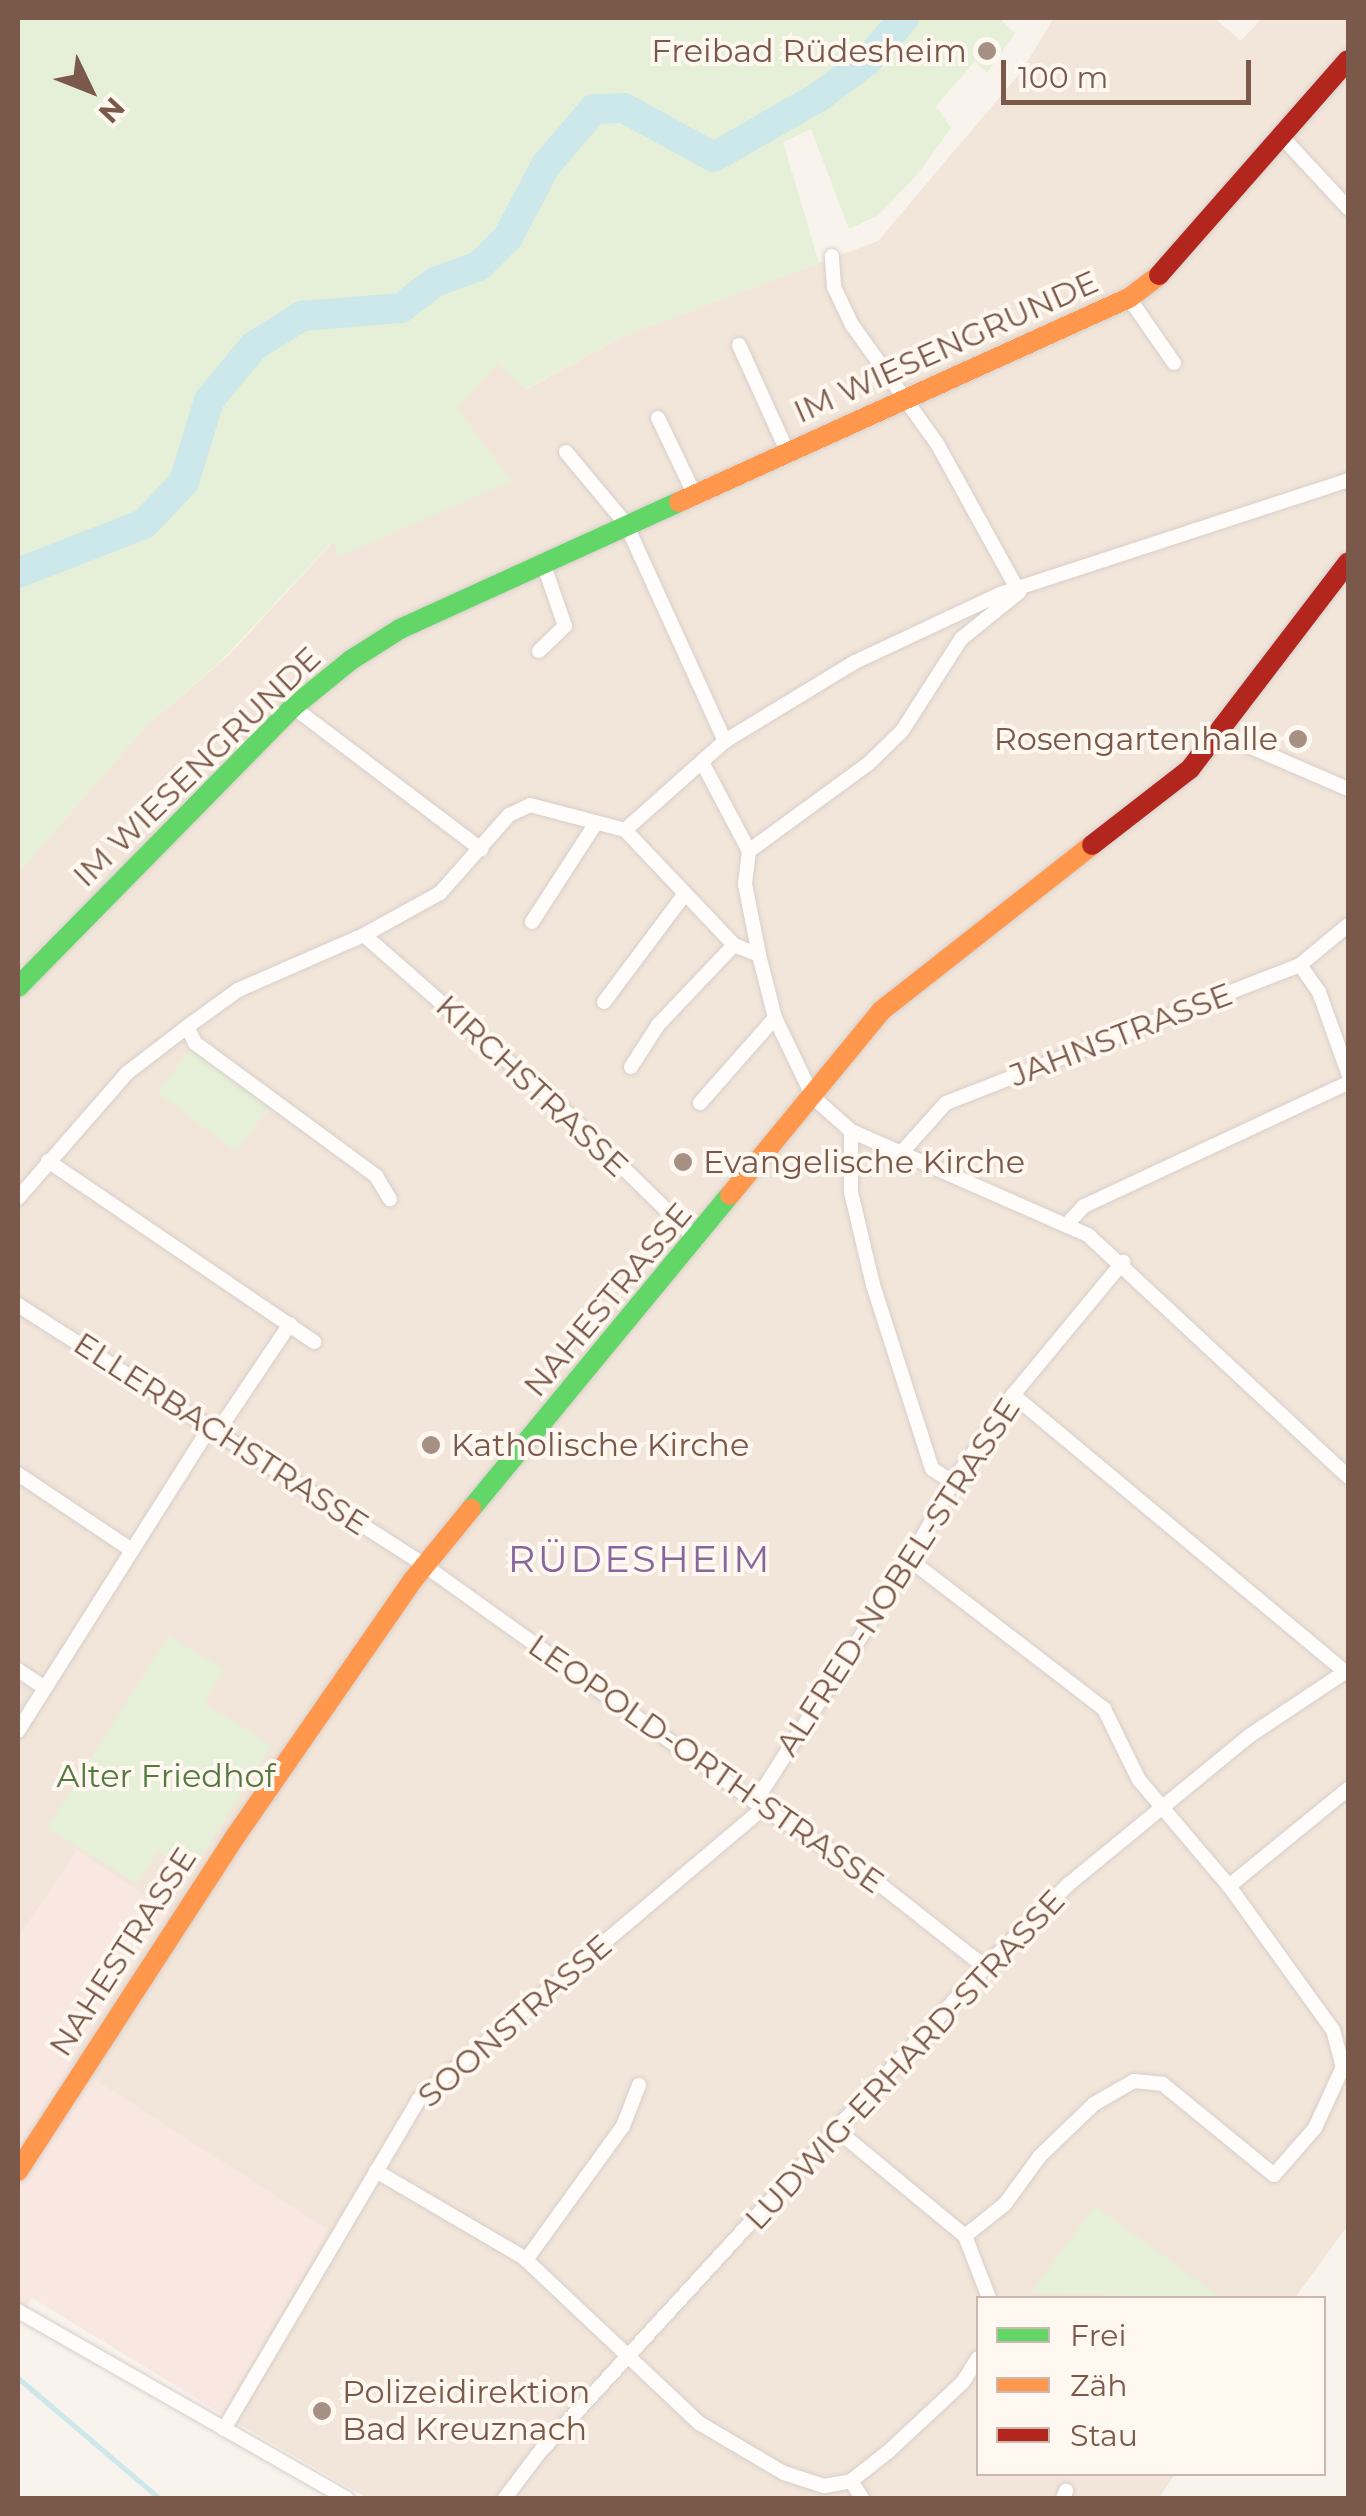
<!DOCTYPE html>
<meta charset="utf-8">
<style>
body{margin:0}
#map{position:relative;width:1366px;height:2516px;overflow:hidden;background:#f8f3ed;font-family:Montserrat,sans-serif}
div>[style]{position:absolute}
.residential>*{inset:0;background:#f2e6da}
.commercial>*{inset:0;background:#f8e8e1}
.green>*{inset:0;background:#e6efd7;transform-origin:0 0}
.stream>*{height:5px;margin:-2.5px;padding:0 2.5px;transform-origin:2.5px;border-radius:2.5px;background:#cde8ea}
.river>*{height:30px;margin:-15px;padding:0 15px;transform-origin:15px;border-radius:15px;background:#cde8ea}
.roads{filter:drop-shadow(0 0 2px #d8cfca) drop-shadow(0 0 2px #d8cfca)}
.street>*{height:14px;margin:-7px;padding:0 7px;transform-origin:7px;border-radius:7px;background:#fefdfc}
.fast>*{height:20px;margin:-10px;padding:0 10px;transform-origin:10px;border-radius:10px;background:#63d668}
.slow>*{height:20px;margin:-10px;padding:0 10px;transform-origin:10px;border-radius:10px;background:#ff974d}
.jam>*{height:20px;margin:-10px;padding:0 10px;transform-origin:10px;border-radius:10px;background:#b3261e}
.dots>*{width:28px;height:28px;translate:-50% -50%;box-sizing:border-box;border:5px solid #fff8f0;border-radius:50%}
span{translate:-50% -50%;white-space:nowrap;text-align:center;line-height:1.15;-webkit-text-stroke:8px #fff8f0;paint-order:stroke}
.poi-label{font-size:32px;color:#7a594a}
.right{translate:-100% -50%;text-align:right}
.left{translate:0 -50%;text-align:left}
.street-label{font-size:32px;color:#7a594a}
.park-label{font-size:32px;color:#537a3f}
.quarter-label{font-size:38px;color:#87669c;letter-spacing:2.5px}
.frame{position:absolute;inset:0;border:20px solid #7a594a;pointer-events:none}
.legend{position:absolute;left:976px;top:2296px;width:350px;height:180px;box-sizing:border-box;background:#fff8f0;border:2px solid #cab8ae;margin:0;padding:12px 18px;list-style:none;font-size:30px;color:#7a594a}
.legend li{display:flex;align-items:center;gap:20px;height:50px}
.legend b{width:50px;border:2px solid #cab8ae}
.north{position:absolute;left:40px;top:40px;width:100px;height:100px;-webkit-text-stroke:8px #fff8f0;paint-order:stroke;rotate:133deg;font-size:28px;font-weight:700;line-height:40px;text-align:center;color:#7a594a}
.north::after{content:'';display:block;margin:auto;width:35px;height:45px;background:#7a594a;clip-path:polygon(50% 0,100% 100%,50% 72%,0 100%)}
.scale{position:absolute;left:1001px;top:60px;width:250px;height:45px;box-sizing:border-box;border:5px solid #7a594a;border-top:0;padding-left:12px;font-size:30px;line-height:35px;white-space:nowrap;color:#7a594a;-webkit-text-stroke:8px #fff8f0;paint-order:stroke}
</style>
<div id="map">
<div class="residential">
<div style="clip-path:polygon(1054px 18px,1214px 18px,1241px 41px,1262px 18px,1348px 18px,1348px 2225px,1295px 2298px,978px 2298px,978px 2474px,1175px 2474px,1159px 2498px,367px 2498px,222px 2414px,328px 2230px,68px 2063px,18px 1937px,18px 873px,146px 726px,229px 655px,497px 363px,527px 389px,621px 337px,878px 241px,1021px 72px)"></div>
</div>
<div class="commercial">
<div style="clip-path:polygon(77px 1850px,169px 1911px,69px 2063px,329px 2230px,222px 2414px,32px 2298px,18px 2320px,18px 1937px)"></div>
</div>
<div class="green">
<div style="clip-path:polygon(18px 18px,999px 18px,1015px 33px,987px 73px,975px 61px,936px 106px,951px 128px,916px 176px,877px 216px,849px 229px,811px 129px,783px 142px,819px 263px,621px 337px,526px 389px,497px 364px,457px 408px,512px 481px,338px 557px,334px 540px,221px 661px,146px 726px,18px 873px)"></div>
<div style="left:195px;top:1043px;width:98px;height:62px;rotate:37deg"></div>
<div style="clip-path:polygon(169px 1635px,224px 1670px,204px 1703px,271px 1745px,192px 1872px,158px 1851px,137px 1884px,47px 1828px)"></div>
<div style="clip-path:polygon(1095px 2206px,1203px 2285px,1221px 2298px,1031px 2293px)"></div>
</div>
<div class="stream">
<div style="left:18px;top:2378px;width:185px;rotate:40.4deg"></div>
</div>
<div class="river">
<div style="left:18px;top:573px;width:135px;rotate:-21.3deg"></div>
<div style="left:144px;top:524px;width:58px;rotate:-46.4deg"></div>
<div style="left:184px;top:482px;width:86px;rotate:-73deg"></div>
<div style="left:209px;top:400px;width:70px;rotate:-50.2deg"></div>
<div style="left:254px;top:346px;width:57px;rotate:-32deg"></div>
<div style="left:302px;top:316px;width:99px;rotate:-4.6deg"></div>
<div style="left:401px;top:308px;width:43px;rotate:-37.4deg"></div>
<div style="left:435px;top:282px;width:47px;rotate:-20deg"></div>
<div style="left:479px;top:266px;width:41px;rotate:-45deg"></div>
<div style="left:508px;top:237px;width:81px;rotate:-62.2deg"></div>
<div style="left:546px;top:165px;width:74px;rotate:-49.4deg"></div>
<div style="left:594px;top:109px;width:30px;rotate:-2deg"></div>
<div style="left:624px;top:108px;width:102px;rotate:28.6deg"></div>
<div style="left:714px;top:157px;width:122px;rotate:-29.9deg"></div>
<div style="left:820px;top:96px;width:60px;rotate:-36.9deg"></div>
<div style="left:868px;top:60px;width:55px;rotate:-49.4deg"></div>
</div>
<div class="roads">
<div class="street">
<div style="left:1283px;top:138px;width:96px;rotate:47.1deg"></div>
<div style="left:1129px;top:298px;width:79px;rotate:55.3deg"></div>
<div style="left:739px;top:345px;width:116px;rotate:65.6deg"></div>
<div style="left:658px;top:418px;width:83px;rotate:64.4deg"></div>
<div style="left:566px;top:452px;width:94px;rotate:50.2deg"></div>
<div style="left:626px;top:524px;width:239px;rotate:65.5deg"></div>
<div style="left:539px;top:651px;width:36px;rotate:-44deg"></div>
<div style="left:565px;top:626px;width:67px;rotate:-109.2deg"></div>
<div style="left:293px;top:707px;width:236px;rotate:37.1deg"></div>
<div style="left:1221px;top:734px;width:138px;rotate:23.4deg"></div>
<div style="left:703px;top:764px;width:98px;rotate:62.1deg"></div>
<div style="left:749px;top:851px;width:33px;rotate:97deg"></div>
<div style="left:745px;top:884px;width:72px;rotate:78.8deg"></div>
<div style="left:759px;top:955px;width:65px;rotate:75.7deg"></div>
<div style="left:775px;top:1018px;width:88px;rotate:64.3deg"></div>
<div style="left:813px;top:1097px;width:51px;rotate:41.8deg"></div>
<div style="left:851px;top:1131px;width:259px;rotate:23.7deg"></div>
<div style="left:1088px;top:1235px;width:355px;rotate:42.9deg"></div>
<div style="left:625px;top:830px;width:134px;rotate:-41.7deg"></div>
<div style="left:725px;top:741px;width:152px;rotate:-31.3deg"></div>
<div style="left:855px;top:662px;width:160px;rotate:-25.1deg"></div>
<div style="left:1000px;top:594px;width:366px;rotate:-18.1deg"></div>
<div style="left:749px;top:851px;width:147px;rotate:-36.2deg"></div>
<div style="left:868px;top:764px;width:47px;rotate:-44.1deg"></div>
<div style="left:902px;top:731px;width:109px;rotate:-57.3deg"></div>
<div style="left:961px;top:639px;width:75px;rotate:-39deg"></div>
<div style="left:1019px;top:592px;width:168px;rotate:-118.9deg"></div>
<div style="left:938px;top:445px;width:148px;rotate:-125.6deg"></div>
<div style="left:852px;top:325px;width:42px;rotate:-115.3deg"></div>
<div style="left:834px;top:287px;width:31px;rotate:-94deg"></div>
<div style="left:532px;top:922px;width:118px;rotate:-57.1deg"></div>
<div style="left:364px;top:935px;width:273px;rotate:41.3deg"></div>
<div style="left:569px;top:1115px;width:179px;rotate:44.3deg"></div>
<div style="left:1300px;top:965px;width:33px;rotate:55deg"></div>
<div style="left:1319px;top:992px;width:86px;rotate:70.3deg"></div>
<div style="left:604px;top:1002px;width:134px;rotate:-53.2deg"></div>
<div style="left:187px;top:1027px;width:18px;rotate:63deg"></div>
<div style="left:195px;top:1043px;width:225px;rotate:36.3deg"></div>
<div style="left:376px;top:1176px;width:27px;rotate:59deg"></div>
<div style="left:631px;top:1067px;width:50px;rotate:-57.3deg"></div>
<div style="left:658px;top:1025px;width:110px;rotate:-46.5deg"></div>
<div style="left:700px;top:1103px;width:113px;rotate:-48.6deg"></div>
<div style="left:851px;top:1131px;width:61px;rotate:90deg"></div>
<div style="left:851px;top:1192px;width:96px;rotate:76.7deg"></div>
<div style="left:873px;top:1285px;width:193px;rotate:72.2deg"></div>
<div style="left:932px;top:1469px;width:25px;rotate:32deg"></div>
<div style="left:902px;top:1152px;width:66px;rotate:-48.1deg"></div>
<div style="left:946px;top:1103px;width:380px;rotate:-21.3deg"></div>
<div style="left:1300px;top:965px;width:62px;rotate:-39.8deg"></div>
<div style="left:48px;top:1161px;width:322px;rotate:34.2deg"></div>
<div style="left:18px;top:1198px;width:166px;rotate:-48.9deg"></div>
<div style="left:127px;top:1073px;width:76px;rotate:-37.5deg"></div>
<div style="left:187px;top:1027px;width:63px;rotate:-36deg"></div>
<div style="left:238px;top:990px;width:137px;rotate:-23.6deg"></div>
<div style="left:364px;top:935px;width:87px;rotate:-28.9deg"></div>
<div style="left:440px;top:893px;width:104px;rotate:-48.5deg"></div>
<div style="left:509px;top:815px;width:23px;rotate:-25deg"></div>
<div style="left:530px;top:805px;width:98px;rotate:14.7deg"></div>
<div style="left:625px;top:830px;width:158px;rotate:46.5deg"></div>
<div style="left:734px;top:945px;width:27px;rotate:22deg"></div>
<div style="left:1068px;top:1223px;width:23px;rotate:-47deg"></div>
<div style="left:1084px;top:1206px;width:291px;rotate:-25deg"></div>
<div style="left:18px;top:1305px;width:482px;rotate:32.6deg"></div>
<div style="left:424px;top:1565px;width:417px;rotate:35.6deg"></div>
<div style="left:763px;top:1808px;width:118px;rotate:32.2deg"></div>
<div style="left:863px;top:1871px;width:155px;rotate:38.2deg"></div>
<div style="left:1013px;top:1395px;width:432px;rotate:39.8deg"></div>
<div style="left:18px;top:1474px;width:135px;rotate:33.8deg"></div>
<div style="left:910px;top:1560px;width:245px;rotate:37.5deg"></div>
<div style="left:1104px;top:1709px;width:79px;rotate:63.8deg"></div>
<div style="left:1139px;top:1780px;width:139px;rotate:49.7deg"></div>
<div style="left:1229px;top:1886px;width:178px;rotate:54.2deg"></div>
<div style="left:1333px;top:2030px;width:38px;rotate:75deg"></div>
<div style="left:1343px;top:2067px;width:67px;rotate:114.7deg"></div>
<div style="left:1315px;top:2128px;width:62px;rotate:131.1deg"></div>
<div style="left:1274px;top:2175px;width:144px;rotate:-140.7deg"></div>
<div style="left:1163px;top:2084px;width:29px;rotate:-174deg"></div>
<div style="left:1134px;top:2081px;width:46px;rotate:150.1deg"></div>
<div style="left:1094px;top:2104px;width:75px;rotate:136.1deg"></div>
<div style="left:1040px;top:2156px;width:59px;rotate:126.1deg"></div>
<div style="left:1005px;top:2204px;width:51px;rotate:141.3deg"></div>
<div style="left:18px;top:1670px;width:32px;rotate:34deg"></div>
<div style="left:18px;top:1731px;width:348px;rotate:-57.7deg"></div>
<div style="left:204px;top:1437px;width:15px;rotate:-23deg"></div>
<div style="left:218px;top:1431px;width:129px;rotate:-56.1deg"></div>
<div style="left:755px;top:1802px;width:287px;rotate:-57.4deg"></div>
<div style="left:910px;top:1560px;width:89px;rotate:-61.1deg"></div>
<div style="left:953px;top:1482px;width:106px;rotate:-55.4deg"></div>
<div style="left:1013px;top:1395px;width:173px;rotate:-50.4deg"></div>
<div style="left:1229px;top:1886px;width:154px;rotate:-39.2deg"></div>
<div style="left:838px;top:2131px;width:165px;rotate:39.6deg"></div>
<div style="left:376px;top:2171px;width:172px;rotate:30.4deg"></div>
<div style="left:524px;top:2258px;width:241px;rotate:43.3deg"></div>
<div style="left:699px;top:2423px;width:99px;rotate:30.5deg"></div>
<div style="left:784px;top:2473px;width:42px;rotate:18deg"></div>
<div style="left:824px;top:2486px;width:27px;rotate:-10deg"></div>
<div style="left:851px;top:2481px;width:48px;rotate:-38.3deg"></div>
<div style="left:889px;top:2451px;width:101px;rotate:-43deg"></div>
<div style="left:963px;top:2382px;width:28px;rotate:-58deg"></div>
<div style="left:965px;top:2236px;width:66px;rotate:68.8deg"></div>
<div style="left:526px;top:2260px;width:165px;rotate:-54.1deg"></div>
<div style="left:623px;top:2126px;width:44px;rotate:-68.7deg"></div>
<div style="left:18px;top:2311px;width:378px;rotate:29.7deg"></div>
<div style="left:224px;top:2429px;width:383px;rotate:-59.4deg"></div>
<div style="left:419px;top:2099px;width:451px;rotate:-40.2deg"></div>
<div style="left:851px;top:2481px;width:20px;rotate:57deg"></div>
<div style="left:505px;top:2498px;width:56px;rotate:-52.9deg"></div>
<div style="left:539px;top:2453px;width:660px;rotate:-47.46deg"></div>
<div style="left:985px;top:1967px;width:118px;rotate:-44.7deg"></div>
<div style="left:1069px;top:1884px;width:233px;rotate:-39.4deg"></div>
<div style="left:1249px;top:1736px;width:119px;rotate:-33.7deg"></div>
<div style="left:1063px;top:2498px;width:8px;rotate:-67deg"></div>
</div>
<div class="fast">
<div style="left:18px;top:987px;width:392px;rotate:-45.5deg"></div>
<div style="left:293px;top:707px;width:75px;rotate:-39deg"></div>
<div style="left:351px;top:660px;width:58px;rotate:-32.3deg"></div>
<div style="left:400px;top:629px;width:307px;rotate:-24.5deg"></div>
<div style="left:471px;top:1509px;width:407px;rotate:-50.5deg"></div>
</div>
<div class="slow">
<div style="left:679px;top:502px;width:494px;rotate:-24.4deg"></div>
<div style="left:1129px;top:298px;width:38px;rotate:-37deg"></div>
<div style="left:730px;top:1195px;width:238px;rotate:-50.6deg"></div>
<div style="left:881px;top:1011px;width:268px;rotate:-38.2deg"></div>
<div style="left:18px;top:2171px;width:402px;rotate:-57deg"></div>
<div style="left:237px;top:1834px;width:309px;rotate:-55.3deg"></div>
<div style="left:413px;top:1580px;width:92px;rotate:-50.8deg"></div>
</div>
<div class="jam">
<div style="left:1159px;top:275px;width:286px;rotate:-48.7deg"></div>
<div style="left:1092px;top:845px;width:124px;rotate:-37.8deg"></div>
<div style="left:1190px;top:769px;width:260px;rotate:-52.6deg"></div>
</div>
</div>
<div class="dots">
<div style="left:987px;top:51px;background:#a68f83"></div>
<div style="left:1298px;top:739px;background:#a68f83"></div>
<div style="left:683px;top:1162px;background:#a68f83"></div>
<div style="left:431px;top:1445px;background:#a68f83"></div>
<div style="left:322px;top:2411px;background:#a68f83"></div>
</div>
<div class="poi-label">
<span class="right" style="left:967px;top:51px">Freibad Rüdesheim</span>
<span class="right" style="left:1278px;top:739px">Rosengartenhalle</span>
<span class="left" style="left:703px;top:1162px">Evangelische Kirche</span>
<span class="left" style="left:451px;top:1445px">Katholische Kirche</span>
<span class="left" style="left:342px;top:2411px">Polizeidirektion<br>Bad Kreuznach</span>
</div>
<div class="street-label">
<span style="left:946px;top:347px;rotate:-24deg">IM WIESENGRUNDE</span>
<span style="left:197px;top:767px;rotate:-44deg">IM WIESENGRUNDE</span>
<span style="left:1121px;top:1035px;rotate:-21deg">JAHNSTRASSE</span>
<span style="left:532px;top:1086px;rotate:43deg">KIRCHSTRASSE</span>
<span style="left:608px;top:1300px;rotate:-50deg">NAHESTRASSE</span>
<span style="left:221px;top:1434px;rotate:33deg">ELLERBACHSTRASSE</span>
<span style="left:898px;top:1577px;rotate:-57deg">ALFRED-NOBEL-STRASSE</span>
<span style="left:706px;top:1764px;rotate:35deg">LEOPOLD-ORTH-STRASSE</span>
<span style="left:123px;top:1952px;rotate:-57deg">NAHESTRASSE</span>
<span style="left:515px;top:2021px;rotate:-41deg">SOONSTRASSE</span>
<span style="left:905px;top:2060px;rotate:-47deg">LUDWIG-ERHARD-STRASSE</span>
</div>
<div class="park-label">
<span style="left:166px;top:1776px">Alter Friedhof</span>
</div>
<div class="quarter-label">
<span style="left:640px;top:1559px">RÜDESHEIM</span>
</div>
<div class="frame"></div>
<ul class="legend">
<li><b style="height:12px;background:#63d668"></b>Frei</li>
<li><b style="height:12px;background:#ff974d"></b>Zäh</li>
<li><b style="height:12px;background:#b3261e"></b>Stau</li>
</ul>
<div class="north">N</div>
<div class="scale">100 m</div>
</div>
